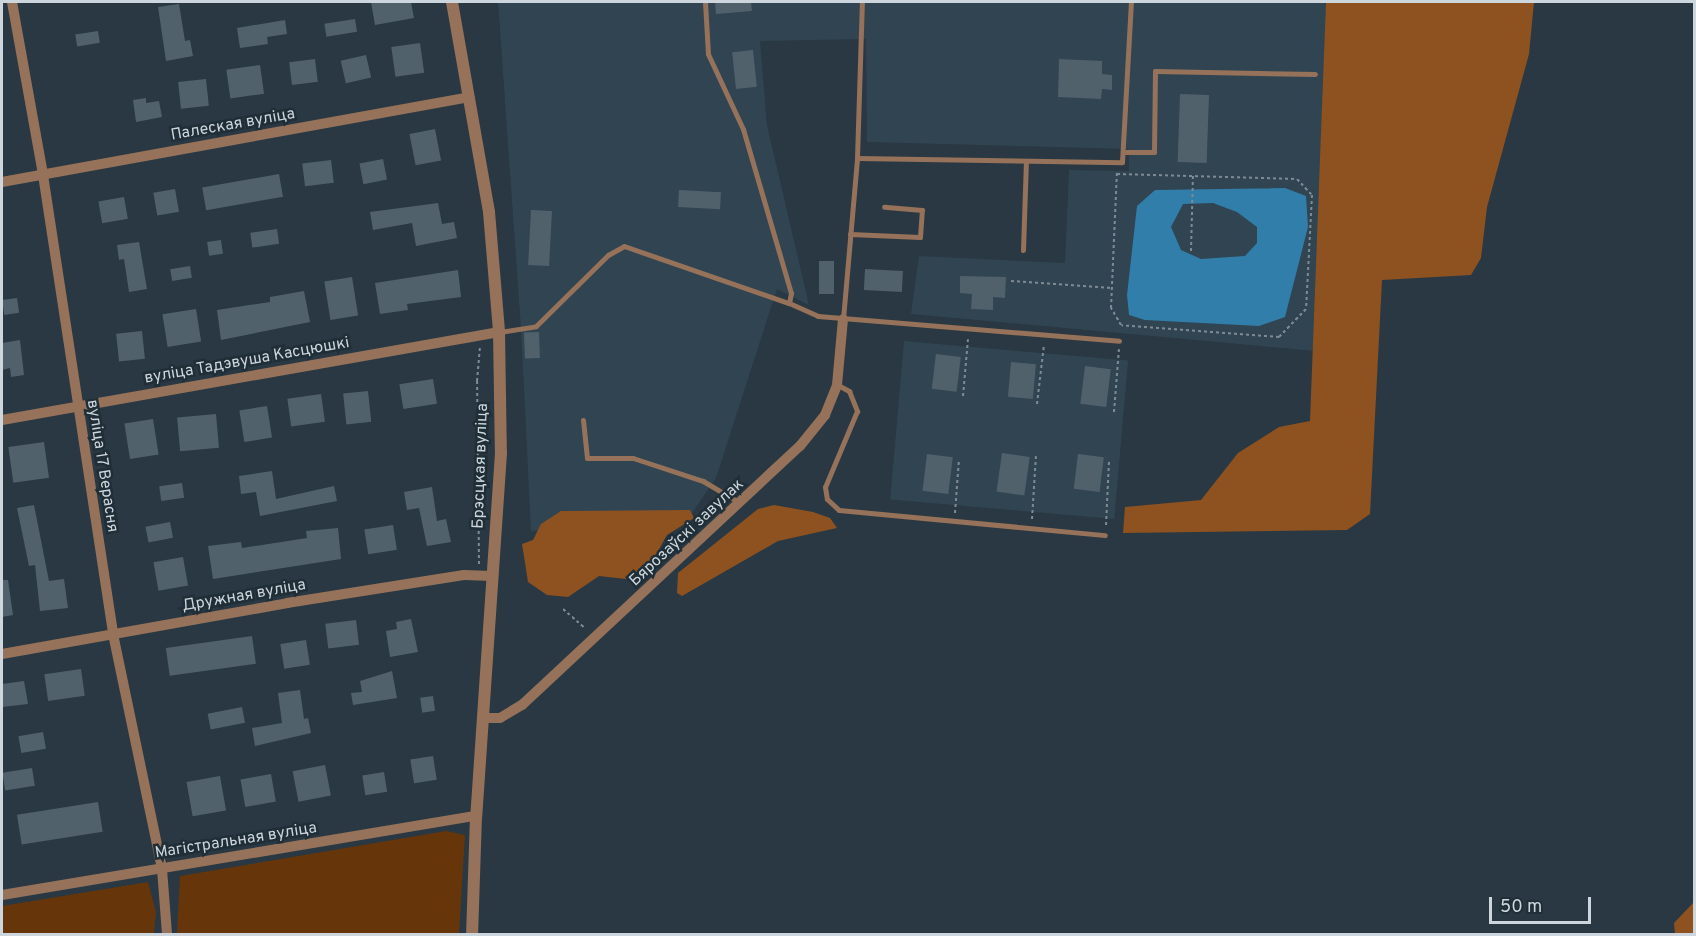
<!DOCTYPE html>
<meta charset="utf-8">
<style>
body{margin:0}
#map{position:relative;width:1696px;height:936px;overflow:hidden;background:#293842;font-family:Overpass,sans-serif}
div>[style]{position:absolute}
.built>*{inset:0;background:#304452;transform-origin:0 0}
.green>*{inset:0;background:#66360a}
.forest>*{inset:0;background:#8e5220}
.water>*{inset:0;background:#317eab}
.building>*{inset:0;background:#51616c;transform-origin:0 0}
.path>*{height:2px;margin-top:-1px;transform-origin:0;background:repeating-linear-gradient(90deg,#7f8b93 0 3px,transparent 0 6px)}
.service>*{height:5px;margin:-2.5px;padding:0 2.5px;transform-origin:2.5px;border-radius:2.5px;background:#957259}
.minor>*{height:10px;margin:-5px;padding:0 5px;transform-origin:5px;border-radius:5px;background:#957259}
.tertiary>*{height:12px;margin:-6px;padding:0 6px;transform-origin:6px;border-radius:6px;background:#957259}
span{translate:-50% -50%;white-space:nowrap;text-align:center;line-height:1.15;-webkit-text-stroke:5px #1f2e37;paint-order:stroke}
.street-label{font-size:16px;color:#cdd6dc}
.frame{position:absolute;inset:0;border:3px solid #cdd6dc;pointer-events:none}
.scale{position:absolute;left:1489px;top:897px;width:102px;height:27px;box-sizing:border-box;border:3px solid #cdd6dc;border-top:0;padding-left:8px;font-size:18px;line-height:21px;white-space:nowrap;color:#cdd6dc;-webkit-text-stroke:4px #1f2e37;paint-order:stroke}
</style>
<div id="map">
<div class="built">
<div style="clip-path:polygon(498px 2px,1326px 2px,1315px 351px,911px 314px,919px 256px,1065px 263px,1069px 170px,1129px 171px,1129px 149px,867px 142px,866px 39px,760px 41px,767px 125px,809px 305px,777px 289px,716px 478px,686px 522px,531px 531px,521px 329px)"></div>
<div style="left:904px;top:341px;width:225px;height:159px;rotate:5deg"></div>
</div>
<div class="green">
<div style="clip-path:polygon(446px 831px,465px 835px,459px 934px,177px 934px,180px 876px)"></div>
<div style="clip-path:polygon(148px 882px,156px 912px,154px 934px,2px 934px,2px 906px)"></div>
</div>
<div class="forest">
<div style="clip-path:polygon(1326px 2px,1534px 2px,1529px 54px,1487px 207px,1481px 258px,1471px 275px,1382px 280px,1370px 514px,1347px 530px,1123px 533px,1125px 507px,1201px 500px,1238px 453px,1279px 427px,1310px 421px)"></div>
<div style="clip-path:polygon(774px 505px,813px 512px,830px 518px,837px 528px,778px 541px,682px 596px,677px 593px,678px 573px,758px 509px)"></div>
<div style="clip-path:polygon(690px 510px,694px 518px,667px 535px,648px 569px,626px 579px,599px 576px,568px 597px,547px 595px,528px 582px,522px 544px,533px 540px,541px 524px,561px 511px)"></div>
<div style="clip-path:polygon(1694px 902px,1694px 934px,1675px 934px,1674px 923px)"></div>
</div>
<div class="water">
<div style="clip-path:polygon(evenodd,1285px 188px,1306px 196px,1308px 227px,1285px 317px,1259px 326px,1145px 320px,1129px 315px,1127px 295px,1137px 206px,1155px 190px,1285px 188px,1213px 203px,1237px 212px,1257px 227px,1257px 243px,1245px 256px,1201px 259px,1181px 250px,1171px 227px,1183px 204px,1213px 203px)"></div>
</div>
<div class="building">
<div style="clip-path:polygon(371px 2px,411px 2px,414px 18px,375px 25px)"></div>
<div style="clip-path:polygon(715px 2px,751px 2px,752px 11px,716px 14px)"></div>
<div style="clip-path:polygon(179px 4px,185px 41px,190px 40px,193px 56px,166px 61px,158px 7px)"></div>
<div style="left:355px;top:19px;width:13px;height:31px;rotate:81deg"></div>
<div style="clip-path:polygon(285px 20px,287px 34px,267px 37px,268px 44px,240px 48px,237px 28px)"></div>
<div style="left:98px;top:31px;width:12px;height:23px;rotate:81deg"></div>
<div style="left:420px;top:43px;width:30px;height:29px;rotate:82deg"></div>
<div style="left:753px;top:50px;width:37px;height:21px;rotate:84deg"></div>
<div style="left:366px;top:55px;width:23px;height:26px;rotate:77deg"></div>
<div style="left:315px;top:59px;width:23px;height:26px;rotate:83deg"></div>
<div style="clip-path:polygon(1059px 59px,1102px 61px,1102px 74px,1112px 75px,1112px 90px,1102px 89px,1101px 99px,1058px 97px)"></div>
<div style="left:260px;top:65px;width:29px;height:34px;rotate:82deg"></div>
<div style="left:206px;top:79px;width:27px;height:28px;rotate:84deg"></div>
<div style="left:1180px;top:94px;width:29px;height:68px;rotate:2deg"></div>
<div style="clip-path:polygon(146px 98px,146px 103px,159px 101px,162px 117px,136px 122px,133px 100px)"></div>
<div style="left:435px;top:129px;width:32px;height:26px;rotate:79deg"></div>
<div style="left:383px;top:159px;width:21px;height:24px;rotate:79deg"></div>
<div style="left:331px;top:160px;width:23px;height:29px;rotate:83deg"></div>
<div style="left:279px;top:174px;width:23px;height:78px;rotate:80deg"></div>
<div style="left:175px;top:189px;width:23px;height:22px;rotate:80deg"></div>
<div style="left:679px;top:190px;width:42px;height:17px;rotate:3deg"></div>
<div style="left:124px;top:197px;width:22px;height:26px;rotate:80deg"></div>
<div style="clip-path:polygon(438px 203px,442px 224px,454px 222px,457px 238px,416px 246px,412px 223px,373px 230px,370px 212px)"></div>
<div style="left:531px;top:210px;width:21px;height:55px;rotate:3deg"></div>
<div style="left:277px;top:229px;width:15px;height:27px;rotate:82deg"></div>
<div style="left:221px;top:240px;width:14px;height:14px;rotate:82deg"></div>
<div style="clip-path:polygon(139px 242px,147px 289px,129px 292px,124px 259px,119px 260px,117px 245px)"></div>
<div style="left:819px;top:261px;width:15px;height:33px"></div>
<div style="left:190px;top:266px;width:12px;height:20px;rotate:81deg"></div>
<div style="left:865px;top:269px;width:38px;height:21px;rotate:3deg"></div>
<div style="clip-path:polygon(458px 270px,461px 297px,407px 304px,408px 310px,380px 314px,375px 283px)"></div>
<div style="clip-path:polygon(960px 276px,1006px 277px,1005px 298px,993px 297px,993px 310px,971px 309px,972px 294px,960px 293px)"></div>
<div style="left:352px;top:277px;width:39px;height:28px;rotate:81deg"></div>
<div style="clip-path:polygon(304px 291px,310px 322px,221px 340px,217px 310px,270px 302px,270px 297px)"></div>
<div style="left:17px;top:298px;width:15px;height:15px;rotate:82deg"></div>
<div style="left:196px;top:309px;width:33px;height:34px;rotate:81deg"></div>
<div style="left:142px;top:331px;width:28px;height:26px;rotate:84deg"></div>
<div style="left:539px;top:332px;width:26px;height:15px;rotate:88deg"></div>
<div style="clip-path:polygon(20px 340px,24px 375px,11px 377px,10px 368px,2px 370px,2px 343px)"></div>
<div style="left:936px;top:354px;width:25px;height:35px;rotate:7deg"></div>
<div style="left:1011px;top:362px;width:25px;height:35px;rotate:5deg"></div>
<div style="left:1085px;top:366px;width:26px;height:38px;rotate:7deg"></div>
<div style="left:433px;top:379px;width:25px;height:34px;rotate:81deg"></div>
<div style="left:368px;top:391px;width:31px;height:25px;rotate:84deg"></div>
<div style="left:321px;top:394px;width:28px;height:34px;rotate:82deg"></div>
<div style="left:267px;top:406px;width:32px;height:28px;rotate:81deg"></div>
<div style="left:216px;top:414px;width:34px;height:39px;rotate:85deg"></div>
<div style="left:153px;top:419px;width:36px;height:29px;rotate:81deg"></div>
<div style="left:44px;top:442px;width:36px;height:36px;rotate:82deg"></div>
<div style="left:1002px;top:453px;width:28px;height:39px;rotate:8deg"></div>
<div style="left:927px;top:454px;width:26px;height:37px;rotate:7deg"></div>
<div style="left:1078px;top:454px;width:26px;height:35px;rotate:7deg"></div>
<div style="clip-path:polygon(272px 471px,276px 499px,334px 486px,337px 501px,260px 516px,256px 492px,241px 494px,239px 476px)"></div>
<div style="left:182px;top:483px;width:15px;height:23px;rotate:82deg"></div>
<div style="clip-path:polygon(432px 487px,437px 521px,446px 519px,451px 542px,427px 546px,419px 508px,407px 510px,404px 492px)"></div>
<div style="clip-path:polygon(34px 505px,49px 581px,64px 579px,68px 608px,40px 611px,35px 565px,29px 566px,17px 508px)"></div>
<div style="left:170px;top:522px;width:16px;height:25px;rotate:79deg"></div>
<div style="left:393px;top:525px;width:25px;height:29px;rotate:81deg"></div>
<div style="clip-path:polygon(338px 528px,341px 559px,213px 579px,208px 546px,241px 542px,242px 548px,307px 538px,306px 531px)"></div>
<div style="left:183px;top:557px;width:29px;height:30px;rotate:80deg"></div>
<div style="clip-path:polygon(2px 580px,8px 580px,13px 615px,2px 617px)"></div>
<div style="clip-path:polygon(411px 619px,418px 652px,390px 657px,386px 631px,397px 629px,396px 622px)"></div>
<div style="left:356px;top:620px;width:25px;height:31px;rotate:83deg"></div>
<div style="left:252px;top:636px;width:28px;height:87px;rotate:82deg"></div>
<div style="left:306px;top:640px;width:25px;height:26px;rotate:81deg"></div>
<div style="left:81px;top:669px;width:27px;height:37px;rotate:82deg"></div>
<div style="clip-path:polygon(392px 671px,397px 698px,353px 705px,351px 693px,362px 692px,360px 681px)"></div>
<div style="clip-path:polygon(24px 681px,28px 704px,2px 707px,2px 684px)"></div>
<div style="clip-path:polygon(300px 690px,304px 719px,308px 718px,311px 733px,255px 746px,252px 728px,282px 723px,278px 693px)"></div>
<div style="left:433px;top:696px;width:15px;height:13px;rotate:82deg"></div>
<div style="left:242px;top:707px;width:16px;height:35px;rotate:79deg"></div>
<div style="left:43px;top:732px;width:17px;height:25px;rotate:80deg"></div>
<div style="left:433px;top:756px;width:24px;height:23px;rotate:81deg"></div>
<div style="left:325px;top:765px;width:31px;height:33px;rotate:79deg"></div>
<div style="left:32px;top:768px;width:18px;height:30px;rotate:81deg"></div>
<div style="left:384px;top:772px;width:20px;height:22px;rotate:81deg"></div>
<div style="left:271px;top:774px;width:28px;height:31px;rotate:80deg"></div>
<div style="left:220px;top:776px;width:35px;height:34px;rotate:80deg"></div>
<div style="left:98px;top:802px;width:30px;height:82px;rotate:81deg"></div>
</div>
<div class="path">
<div style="left:1117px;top:174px;width:180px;rotate:1.6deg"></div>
<div style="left:1297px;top:179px;width:22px;rotate:47deg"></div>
<div style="left:1312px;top:195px;width:114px;rotate:93deg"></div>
<div style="left:1306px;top:309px;width:39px;rotate:134deg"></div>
<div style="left:1279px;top:337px;width:158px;rotate:-175.7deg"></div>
<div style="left:1121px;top:325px;width:20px;rotate:-120deg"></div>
<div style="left:1111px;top:308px;width:137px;rotate:-87.5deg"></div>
<div style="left:1191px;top:251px;width:75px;rotate:-88.5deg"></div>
<div style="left:1011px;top:281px;width:101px;rotate:4deg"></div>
<div style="left:963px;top:396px;width:57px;rotate:-85deg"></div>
<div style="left:1037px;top:404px;width:60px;rotate:-83.3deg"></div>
<div style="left:1114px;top:412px;width:63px;rotate:-85.5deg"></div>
<div style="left:955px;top:513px;width:54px;rotate:-85.8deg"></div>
<div style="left:1032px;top:519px;width:63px;rotate:-86.4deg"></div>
<div style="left:1106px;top:525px;width:63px;rotate:-87.3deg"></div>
<div style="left:479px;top:564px;width:183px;rotate:-90.6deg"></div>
<div style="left:477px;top:381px;width:33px;rotate:-85deg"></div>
<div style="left:563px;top:609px;width:30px;rotate:41deg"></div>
</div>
<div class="service">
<div style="left:705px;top:2px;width:52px;rotate:86.7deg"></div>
<div style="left:708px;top:54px;width:83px;rotate:65deg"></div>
<div style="left:743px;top:129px;width:171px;rotate:73.7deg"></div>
<div style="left:791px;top:293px;width:10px;rotate:101deg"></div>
<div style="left:789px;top:303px;width:32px;rotate:24deg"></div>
<div style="left:818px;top:316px;width:302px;rotate:4.7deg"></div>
<div style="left:1124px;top:152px;width:30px"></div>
<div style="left:1154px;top:152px;width:81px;rotate:-89.3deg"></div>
<div style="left:1155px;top:71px;width:160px;rotate:1.1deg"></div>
<div style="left:857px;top:158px;width:265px;rotate:0.9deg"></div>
<div style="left:1122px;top:162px;width:160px;rotate:-86.8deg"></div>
<div style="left:850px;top:234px;width:70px;rotate:2.5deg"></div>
<div style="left:920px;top:237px;width:27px;rotate:-86deg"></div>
<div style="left:922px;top:210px;width:38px;rotate:-175deg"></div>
<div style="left:1023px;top:250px;width:89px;rotate:-88.1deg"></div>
<div style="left:843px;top:319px;width:162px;rotate:-85deg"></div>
<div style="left:857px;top:158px;width:156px;rotate:-88.2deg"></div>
<div style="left:500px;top:332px;width:36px;rotate:-9deg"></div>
<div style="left:536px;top:326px;width:101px;rotate:-44.6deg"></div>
<div style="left:608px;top:255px;width:18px;rotate:-29deg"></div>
<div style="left:624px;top:246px;width:175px;rotate:19.1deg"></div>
<div style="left:838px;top:385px;width:13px;rotate:29deg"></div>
<div style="left:849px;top:391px;width:22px;rotate:68deg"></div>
<div style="left:857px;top:411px;width:82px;rotate:112.8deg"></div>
<div style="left:825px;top:487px;width:12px;rotate:81deg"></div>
<div style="left:827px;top:499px;width:16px;rotate:43deg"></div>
<div style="left:839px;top:510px;width:267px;rotate:5.4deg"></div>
<div style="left:583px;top:420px;width:38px;rotate:84deg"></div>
<div style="left:587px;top:458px;width:46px"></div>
<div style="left:633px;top:458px;width:74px;rotate:18.2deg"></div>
<div style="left:703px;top:481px;width:43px;rotate:30.7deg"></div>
</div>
<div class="minor">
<div style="left:12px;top:2px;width:176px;rotate:79.8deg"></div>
<div style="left:43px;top:175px;width:464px;rotate:81.3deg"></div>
<div style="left:113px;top:634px;width:240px;rotate:78.2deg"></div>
<div style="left:162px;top:869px;width:65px;rotate:85.6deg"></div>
<div style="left:2px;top:182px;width:475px;rotate:-10.3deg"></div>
<div style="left:2px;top:420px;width:505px;rotate:-10.04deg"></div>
<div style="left:2px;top:654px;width:290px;rotate:-10.1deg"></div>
<div style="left:287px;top:603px;width:179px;rotate:-9deg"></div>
<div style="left:464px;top:575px;width:28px;rotate:2deg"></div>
<div style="left:484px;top:718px;width:16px"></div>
<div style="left:500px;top:718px;width:26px;rotate:-31deg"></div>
<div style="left:522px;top:705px;width:380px;rotate:-43deg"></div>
<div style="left:800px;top:446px;width:40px;rotate:-51deg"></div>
<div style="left:825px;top:415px;width:32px;rotate:-68deg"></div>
<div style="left:837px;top:385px;width:66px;rotate:-84.8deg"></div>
<div style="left:2px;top:895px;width:481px;rotate:-9.5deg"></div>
</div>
<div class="tertiary">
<div style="left:452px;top:2px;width:213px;rotate:80deg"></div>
<div style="left:489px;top:212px;width:120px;rotate:85.2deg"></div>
<div style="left:499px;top:332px;width:121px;rotate:89.1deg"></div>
<div style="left:501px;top:453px;width:364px;rotate:93.9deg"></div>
<div style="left:476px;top:816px;width:118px;rotate:91.9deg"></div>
</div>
<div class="street-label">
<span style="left:233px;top:125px;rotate:-10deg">Палеская вуліца</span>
<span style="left:247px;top:361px;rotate:-10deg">вуліца Тадэвуша Касцюшкі</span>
<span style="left:102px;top:466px;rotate:81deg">вуліца 17 Верасня</span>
<span style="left:481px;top:466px;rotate:-88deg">Брэсцкая вуліца</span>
<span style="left:687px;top:533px;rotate:-43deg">Бярозаўскі завулак</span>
<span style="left:244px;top:596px;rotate:-10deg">Дружная вуліца</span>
<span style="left:236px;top:841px;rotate:-9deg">Магістральная вуліца</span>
</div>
<div class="frame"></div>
<div class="scale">50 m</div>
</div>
